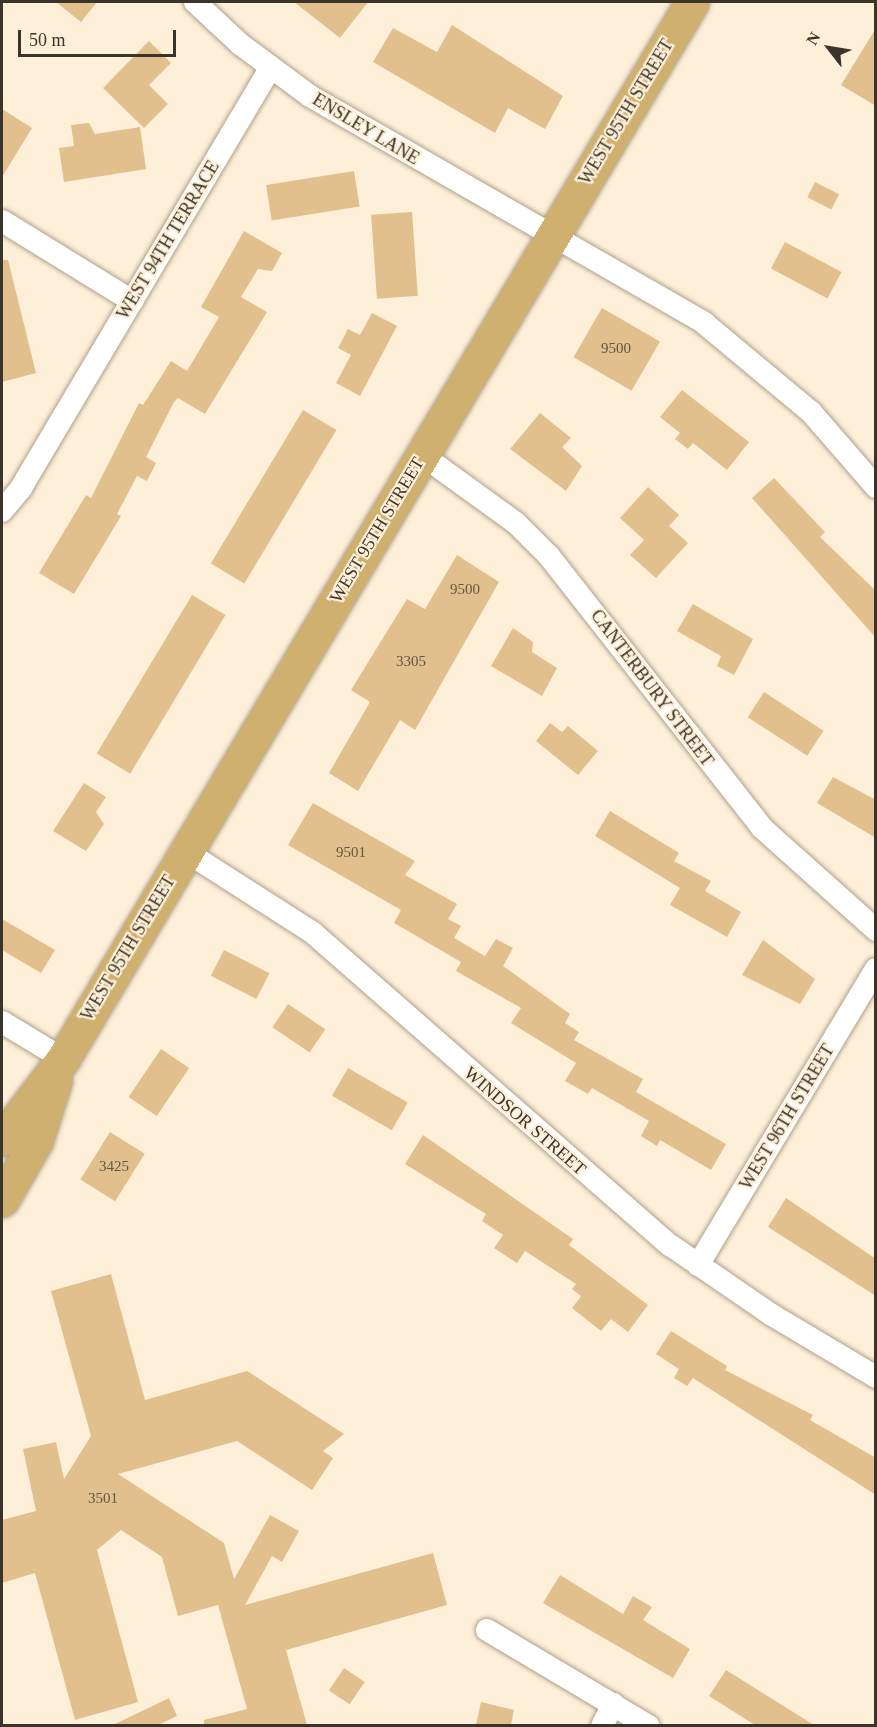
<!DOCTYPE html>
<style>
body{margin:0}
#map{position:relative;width:877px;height:1727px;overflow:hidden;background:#feefd8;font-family:"Times New Roman",serif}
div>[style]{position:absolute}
.building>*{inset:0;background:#e1c08d;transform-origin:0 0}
.roads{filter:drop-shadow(0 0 2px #aea08a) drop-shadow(0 0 2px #aea08a)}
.street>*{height:22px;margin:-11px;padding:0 11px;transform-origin:11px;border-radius:11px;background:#fff}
.primary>*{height:33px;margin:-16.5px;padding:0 16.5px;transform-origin:16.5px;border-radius:16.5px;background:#d0b06e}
span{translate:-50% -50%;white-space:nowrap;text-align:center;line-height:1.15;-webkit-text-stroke:4.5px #feefd8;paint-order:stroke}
.number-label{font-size:15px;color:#645744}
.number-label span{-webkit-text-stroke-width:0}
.street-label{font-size:18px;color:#3a342b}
.frame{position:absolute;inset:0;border:3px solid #3a342b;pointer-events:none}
.north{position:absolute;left:799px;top:18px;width:60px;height:60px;-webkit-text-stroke:4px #feefd8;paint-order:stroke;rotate:301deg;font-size:16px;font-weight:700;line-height:24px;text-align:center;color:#3a342b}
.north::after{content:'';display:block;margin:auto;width:21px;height:27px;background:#3a342b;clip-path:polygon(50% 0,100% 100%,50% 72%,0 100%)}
.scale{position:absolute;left:18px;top:30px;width:158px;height:27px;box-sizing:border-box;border:3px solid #3a342b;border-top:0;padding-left:8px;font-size:18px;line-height:21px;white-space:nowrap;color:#3a342b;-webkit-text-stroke:4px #feefd8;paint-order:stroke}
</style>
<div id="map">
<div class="building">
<div style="clip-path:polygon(56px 2px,97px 2px,81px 22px)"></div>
<div style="clip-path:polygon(294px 2px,368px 2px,340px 38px)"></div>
<div style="clip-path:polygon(452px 25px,563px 96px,545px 129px,508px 108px,495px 133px,373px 62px,393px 28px,437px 52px)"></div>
<div style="clip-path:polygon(876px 28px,876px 106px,841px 85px)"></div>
<div style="clip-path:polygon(149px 41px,171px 63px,149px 85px,168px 104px,144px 128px,103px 88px)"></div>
<div style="clip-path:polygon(2px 109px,32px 128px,2px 177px)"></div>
<div style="clip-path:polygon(89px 123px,95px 134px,140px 127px,146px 169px,64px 182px,59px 148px,74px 146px,71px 125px)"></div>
<div style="left:354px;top:171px;width:36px;height:89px;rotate:81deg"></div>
<div style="left:815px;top:182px;width:27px;height:17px;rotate:27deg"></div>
<div style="left:412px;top:212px;width:84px;height:41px;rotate:86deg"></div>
<div style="clip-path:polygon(244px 231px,282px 253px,272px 271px,258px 269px,241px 297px,267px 312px,205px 414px,178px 398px,174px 402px,146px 457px,156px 463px,147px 481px,137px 476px,117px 514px,121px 516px,74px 594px,39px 573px,86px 495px,91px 498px,139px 403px,143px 405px,171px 361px,187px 371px,219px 317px,201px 307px)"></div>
<div style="left:785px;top:242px;width:64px;height:30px;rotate:28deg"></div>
<div style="clip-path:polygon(2px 260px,8px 260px,36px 373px,2px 382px)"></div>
<div style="left:602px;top:308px;width:67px;height:57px;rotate:30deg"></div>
<div style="clip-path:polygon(372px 313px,397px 326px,360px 396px,336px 383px,351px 355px,338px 348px,348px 329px,360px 335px)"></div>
<div style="clip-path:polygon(682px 390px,749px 442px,727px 470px,693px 443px,688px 449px,675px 439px,680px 433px,660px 417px)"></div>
<div style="left:303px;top:410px;width:39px;height:179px;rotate:31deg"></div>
<div style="clip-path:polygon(540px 413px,571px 438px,562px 447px,582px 466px,566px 491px,510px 449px)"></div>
<div style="clip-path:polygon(774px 478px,825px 532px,820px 537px,876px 591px,876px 638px,752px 498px)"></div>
<div style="clip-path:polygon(648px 487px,679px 515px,669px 526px,688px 543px,656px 578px,630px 555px,644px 540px,620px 518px)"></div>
<div style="clip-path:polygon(457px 555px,499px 582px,415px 730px,400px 720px,358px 791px,329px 773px,370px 702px,351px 690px,407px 599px,425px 609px)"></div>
<div style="left:192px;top:595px;width:39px;height:185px;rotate:31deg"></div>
<div style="clip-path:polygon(693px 604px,753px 639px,734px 675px,717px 666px,721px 656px,677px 631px)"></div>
<div style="clip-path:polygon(513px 628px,533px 642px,532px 652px,557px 668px,542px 696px,491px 666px)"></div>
<div style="left:764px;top:692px;width:71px;height:30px;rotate:33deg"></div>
<div style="clip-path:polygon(550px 723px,562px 732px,568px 726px,598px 751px,578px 775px,536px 741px)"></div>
<div style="clip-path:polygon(833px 777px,876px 800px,876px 838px,817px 803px)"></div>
<div style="clip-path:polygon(84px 783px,106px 797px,96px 812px,104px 824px,86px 851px,53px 831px)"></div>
<div style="clip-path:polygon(313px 803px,415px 861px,405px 875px,457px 904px,448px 919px,461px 926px,454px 938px,485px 956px,496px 939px,513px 948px,503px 966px,570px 1014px,565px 1023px,579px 1032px,574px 1040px,643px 1079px,636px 1092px,726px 1144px,711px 1170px,660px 1140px,657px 1146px,641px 1136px,649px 1121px,592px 1088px,588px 1094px,565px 1081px,576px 1063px,511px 1023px,521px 1008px,456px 971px,461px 962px,394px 923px,401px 910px,288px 845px)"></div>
<div style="clip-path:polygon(610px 811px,679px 853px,674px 861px,711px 881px,705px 891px,741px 912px,727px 937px,670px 905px,680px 888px,595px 836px)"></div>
<div style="clip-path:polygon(2px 919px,55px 950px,41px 973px,2px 950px)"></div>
<div style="clip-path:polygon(763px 940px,815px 979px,800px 1004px,742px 975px)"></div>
<div style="left:224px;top:950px;width:51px;height:29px;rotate:27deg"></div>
<div style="left:288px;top:1004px;width:45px;height:28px;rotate:34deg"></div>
<div style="left:161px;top:1049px;width:34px;height:58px;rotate:34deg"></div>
<div style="left:348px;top:1068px;width:69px;height:32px;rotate:30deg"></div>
<div style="left:110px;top:1132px;width:41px;height:56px;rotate:32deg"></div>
<div style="clip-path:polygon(423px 1135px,573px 1239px,569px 1245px,648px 1305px,628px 1332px,611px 1319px,601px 1331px,572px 1308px,581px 1296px,572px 1289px,576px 1284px,525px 1251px,517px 1263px,494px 1248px,503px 1235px,482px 1221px,486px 1214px,405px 1164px)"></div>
<div style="clip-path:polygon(786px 1198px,876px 1259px,876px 1296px,768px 1227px)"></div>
<div style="clip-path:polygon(111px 1274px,145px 1400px,247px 1371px,344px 1434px,323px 1451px,333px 1458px,312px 1490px,237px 1441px,118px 1474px,224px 1543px,234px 1579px,270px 1515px,299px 1531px,282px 1562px,272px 1556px,245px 1605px,433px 1553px,447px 1605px,286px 1650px,307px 1725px,204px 1725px,204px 1720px,247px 1709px,218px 1605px,178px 1616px,162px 1557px,121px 1530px,97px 1550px,138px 1702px,75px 1720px,35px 1573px,2px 1583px,2px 1520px,36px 1511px,23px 1449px,56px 1442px,64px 1479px,91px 1436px,51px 1291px)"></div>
<div style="clip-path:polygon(671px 1331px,727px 1366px,725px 1370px,813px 1415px,810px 1420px,876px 1458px,876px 1495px,693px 1378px,687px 1386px,674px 1378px,679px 1369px,656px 1354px)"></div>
<div style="clip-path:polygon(560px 1575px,623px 1614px,633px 1596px,652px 1607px,643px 1620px,690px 1649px,673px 1678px,543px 1603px)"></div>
<div style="left:344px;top:1668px;width:25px;height:27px;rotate:34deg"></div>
<div style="clip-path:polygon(726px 1670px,814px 1725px,755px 1725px,709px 1696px)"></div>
<div style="clip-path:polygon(169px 1698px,177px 1716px,158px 1725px,113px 1725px)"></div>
<div style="clip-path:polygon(481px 1702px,514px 1710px,511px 1725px,476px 1725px)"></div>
</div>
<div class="roads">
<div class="street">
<div style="left:195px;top:2px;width:62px;rotate:43deg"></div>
<div style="left:240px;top:44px;width:87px;rotate:36.6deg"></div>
<div style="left:310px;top:96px;width:455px;rotate:29.9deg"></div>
<div style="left:704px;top:323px;width:139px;rotate:39.8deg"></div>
<div style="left:811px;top:412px;width:99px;rotate:49.1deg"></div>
<div style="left:2px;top:221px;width:153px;rotate:31.6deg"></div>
<div style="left:422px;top:455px;width:116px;rotate:35.9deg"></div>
<div style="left:516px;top:523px;width:47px;rotate:45deg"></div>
<div style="left:549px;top:556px;width:345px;rotate:51.9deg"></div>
<div style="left:762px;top:828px;width:153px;rotate:41.8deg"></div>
<div style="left:2px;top:511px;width:30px;rotate:-50deg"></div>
<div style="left:21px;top:488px;width:488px;rotate:-59.3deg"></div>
<div style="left:185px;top:851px;width:152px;rotate:32.6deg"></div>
<div style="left:313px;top:933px;width:474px;rotate:41.2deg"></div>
<div style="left:670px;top:1245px;width:124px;rotate:34.5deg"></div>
<div style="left:772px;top:1315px;width:121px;rotate:30.8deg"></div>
<div style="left:2px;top:1022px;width:71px;rotate:31.2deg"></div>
<div style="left:698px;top:1265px;width:345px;rotate:-59deg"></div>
<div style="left:487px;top:1630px;width:188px;rotate:30.7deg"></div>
<div style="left:602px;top:1726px;width:25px;rotate:-63deg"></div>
</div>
<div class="primary">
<div style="left:2px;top:1139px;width:101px;rotate:-52.7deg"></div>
<div style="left:63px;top:1059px;width:1230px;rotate:-59.24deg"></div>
<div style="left:2px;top:1200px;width:68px;rotate:-60deg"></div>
<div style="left:36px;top:1141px;width:63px;rotate:-72.4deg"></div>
</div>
</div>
<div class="number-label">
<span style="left:616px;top:349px">9500</span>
<span style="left:465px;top:590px">9500</span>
<span style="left:411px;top:662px">3305</span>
<span style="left:351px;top:853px">9501</span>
<span style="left:114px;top:1167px">3425</span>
<span style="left:103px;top:1499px">3501</span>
</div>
<div class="street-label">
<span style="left:626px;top:112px;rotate:-59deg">WEST 95TH STREET</span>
<span style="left:366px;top:129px;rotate:31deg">ENSLEY LANE</span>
<span style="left:168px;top:240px;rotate:-59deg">WEST 94TH TERRACE</span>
<span style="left:377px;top:530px;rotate:-59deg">WEST 95TH STREET</span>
<span style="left:652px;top:688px;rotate:53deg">CANTERBURY STREET</span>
<span style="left:128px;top:948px;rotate:-59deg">WEST 95TH STREET</span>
<span style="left:787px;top:1117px;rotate:-59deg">WEST 96TH STREET</span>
<span style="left:525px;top:1121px;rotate:41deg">WINDSOR STREET</span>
</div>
<div class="frame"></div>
<div class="north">N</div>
<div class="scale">50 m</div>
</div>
